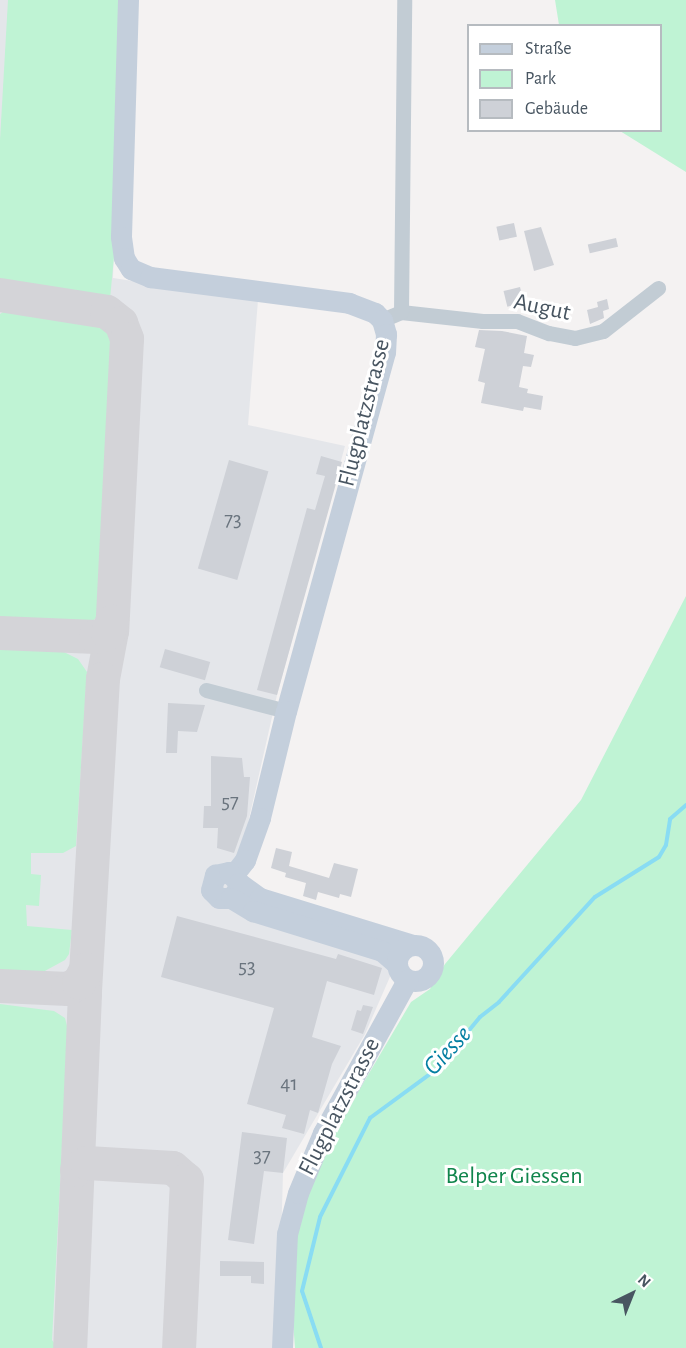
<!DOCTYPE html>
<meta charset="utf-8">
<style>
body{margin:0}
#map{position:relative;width:686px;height:1348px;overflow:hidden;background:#f4f2f2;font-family:"Alegreya Sans",sans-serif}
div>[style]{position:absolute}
.airport>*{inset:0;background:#e4e6ea}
.green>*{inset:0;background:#bff3d4}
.stream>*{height:4px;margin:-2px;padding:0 2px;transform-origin:2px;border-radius:2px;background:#89dcf3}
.taxiway>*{height:34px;margin:-17px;padding:0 17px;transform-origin:17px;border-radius:17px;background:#d4d4d8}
.building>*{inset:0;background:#ced1d7;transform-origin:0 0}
.street>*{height:15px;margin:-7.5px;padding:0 7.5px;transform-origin:7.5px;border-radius:7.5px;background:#c2ccd4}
.secondary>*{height:21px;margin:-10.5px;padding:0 10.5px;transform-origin:10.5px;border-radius:10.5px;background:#c4cfdc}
.secondary>.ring{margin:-10.5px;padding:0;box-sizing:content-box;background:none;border:21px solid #c4cfdc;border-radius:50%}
span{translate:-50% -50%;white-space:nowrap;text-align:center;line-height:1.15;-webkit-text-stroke:6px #fff;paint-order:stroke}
.number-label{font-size:21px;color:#6a747e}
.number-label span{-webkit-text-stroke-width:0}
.street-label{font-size:24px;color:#485561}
.park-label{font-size:24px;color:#10854c}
.water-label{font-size:26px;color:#037ea2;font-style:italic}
.legend{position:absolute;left:467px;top:24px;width:195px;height:108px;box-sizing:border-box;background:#fff;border:2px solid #b6bbc0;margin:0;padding:8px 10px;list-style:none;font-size:18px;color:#485561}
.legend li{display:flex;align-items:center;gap:12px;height:30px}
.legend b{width:30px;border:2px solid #b6bbc0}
.north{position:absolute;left:602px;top:1264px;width:60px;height:60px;-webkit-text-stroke:4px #fff;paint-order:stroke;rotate:43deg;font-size:16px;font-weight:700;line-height:24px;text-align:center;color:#485561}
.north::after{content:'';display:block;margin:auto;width:21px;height:27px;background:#485561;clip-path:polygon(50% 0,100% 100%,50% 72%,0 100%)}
</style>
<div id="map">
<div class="airport">
<div style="clip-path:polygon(0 0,122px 0,113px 278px,258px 300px,248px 425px,345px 446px,277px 695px,231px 898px,396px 963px,365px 1034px,283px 1173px,278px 1348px,0 1348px)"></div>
</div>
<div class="green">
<div style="clip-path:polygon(8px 0,123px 0,114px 257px,110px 299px,0 281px,0 140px)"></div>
<div style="clip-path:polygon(555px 0,686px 0,686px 172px,620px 131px,660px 130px,660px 26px,559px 25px)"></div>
<div style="clip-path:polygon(22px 308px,96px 319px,111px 326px,120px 340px,106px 606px,104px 612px,91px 622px,0 619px,0 314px,6px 310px)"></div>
<div style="clip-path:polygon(686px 596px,686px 1348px,295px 1348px,290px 1281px,295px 1228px,314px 1174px,348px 1109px,411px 1002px,430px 989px,445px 964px,581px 800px)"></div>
<div style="clip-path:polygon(0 647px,64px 652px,78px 659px,87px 672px,76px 846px,63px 853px,31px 853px,31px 874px,41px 875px,39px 906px,26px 905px,27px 926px,72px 930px,69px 954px,65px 960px,43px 972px,0 970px)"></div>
<div style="clip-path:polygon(0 1004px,54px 1011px,65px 1018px,68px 1030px,52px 1340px,58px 1348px,0 1348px)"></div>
</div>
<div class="stream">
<div style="left:321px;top:1348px;width:60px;rotate:-108.4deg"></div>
<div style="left:302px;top:1291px;width:76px;rotate:-76.3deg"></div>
<div style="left:320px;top:1217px;width:111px;rotate:-63.2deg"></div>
<div style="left:370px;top:1118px;width:84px;rotate:-36.3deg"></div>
<div style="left:438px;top:1068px;width:66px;rotate:-50.5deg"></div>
<div style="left:480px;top:1017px;width:24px;rotate:-38deg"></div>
<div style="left:499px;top:1002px;width:142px;rotate:-47.6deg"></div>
<div style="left:595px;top:897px;width:75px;rotate:-32deg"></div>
<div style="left:659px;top:857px;width:14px;rotate:-60deg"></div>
<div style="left:666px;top:845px;width:26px;rotate:-81deg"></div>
<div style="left:670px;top:819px;width:21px;rotate:-41deg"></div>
</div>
<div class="taxiway">
<div style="left:0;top:295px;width:108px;rotate:9deg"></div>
<div style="left:107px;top:312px;width:18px;rotate:38deg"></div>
<div style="left:121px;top:323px;width:17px;rotate:69deg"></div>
<div style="left:127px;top:339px;width:292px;rotate:92.9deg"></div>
<div style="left:112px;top:631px;width:49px;rotate:100.6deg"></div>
<div style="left:103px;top:679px;width:316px;rotate:93.3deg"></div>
<div style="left:85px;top:994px;width:354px;rotate:92.4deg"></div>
<div style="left:0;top:633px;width:96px;rotate:2.4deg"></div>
<div style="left:96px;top:637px;width:13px;rotate:-18deg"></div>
<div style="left:108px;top:633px;width:12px;rotate:-70deg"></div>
<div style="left:0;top:986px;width:68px;rotate:2.5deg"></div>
<div style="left:68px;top:989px;width:13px;rotate:-29deg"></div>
<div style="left:79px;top:983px;width:15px;rotate:-62deg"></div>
<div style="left:77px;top:1170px;width:12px;rotate:-35deg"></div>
<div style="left:87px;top:1163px;width:86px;rotate:3.3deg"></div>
<div style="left:173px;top:1168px;width:18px;rotate:41deg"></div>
<div style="left:187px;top:1180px;width:168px;rotate:92.7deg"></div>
</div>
<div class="building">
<div style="left:514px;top:223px;width:14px;height:18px;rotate:78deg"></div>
<div style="clip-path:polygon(541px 227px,554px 265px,534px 271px,524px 231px)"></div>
<div style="left:616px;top:238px;width:9px;height:29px;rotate:77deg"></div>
<div style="left:520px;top:287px;width:16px;height:17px;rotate:76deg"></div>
<div style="clip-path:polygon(607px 299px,609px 309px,603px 311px,604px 318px,590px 324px,587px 310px,598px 307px,597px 302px)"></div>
<div style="clip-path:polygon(479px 330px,502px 331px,527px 336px,524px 353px,534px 355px,531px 367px,523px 366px,519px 387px,528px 389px,527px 393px,543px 396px,541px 410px,524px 407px,523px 411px,481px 403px,485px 383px,478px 381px,485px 349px,475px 347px)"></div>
<div style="clip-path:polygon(321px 456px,342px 462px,277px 695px,257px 690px,307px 508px,315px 510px,325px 476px,316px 474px)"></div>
<div style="left:229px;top:460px;width:41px;height:113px;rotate:16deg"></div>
<div style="left:165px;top:649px;width:47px;height:19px;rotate:16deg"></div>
<div style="clip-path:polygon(168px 703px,205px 705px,197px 732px,178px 731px,177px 753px,166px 753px)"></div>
<div style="clip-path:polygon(211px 756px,242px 758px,244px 777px,250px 777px,247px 816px,234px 853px,217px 848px,218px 828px,203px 828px,204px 806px,211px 806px)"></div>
<div style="clip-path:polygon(276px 848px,292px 852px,289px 866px,329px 878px,334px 863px,358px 869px,351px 897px,340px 894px,339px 898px,318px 892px,316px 900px,303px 896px,306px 883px,285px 877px,286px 873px,271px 868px)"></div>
<div style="clip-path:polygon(177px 916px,336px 959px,338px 954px,382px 968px,374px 995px,327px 981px,312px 1037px,341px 1046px,332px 1064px,318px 1113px,310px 1110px,304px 1134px,282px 1128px,286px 1115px,247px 1104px,274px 1008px,161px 977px)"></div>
<div style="clip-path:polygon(363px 1005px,373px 1007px,363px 1034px,351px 1030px,357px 1010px,361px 1011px)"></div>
<div style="clip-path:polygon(242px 1132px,287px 1138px,283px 1173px,264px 1171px,254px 1244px,228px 1240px)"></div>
<div style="clip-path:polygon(220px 1261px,264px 1262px,264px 1284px,251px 1283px,251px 1276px,220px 1276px)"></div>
</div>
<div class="street">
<div style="left:401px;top:312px;width:82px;rotate:6.3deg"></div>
<div style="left:483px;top:321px;width:34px"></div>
<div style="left:517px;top:321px;width:34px;rotate:21deg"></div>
<div style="left:549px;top:333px;width:26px;rotate:11deg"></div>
<div style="left:575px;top:338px;width:29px;rotate:-14deg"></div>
<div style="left:603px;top:331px;width:70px;rotate:-38deg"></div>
<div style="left:382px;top:320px;width:21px;rotate:-23deg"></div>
<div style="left:401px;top:312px;width:312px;rotate:-89.4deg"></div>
<div style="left:206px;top:690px;width:83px;rotate:14.7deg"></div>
</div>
<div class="secondary">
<div style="left:128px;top:0;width:237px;rotate:91.7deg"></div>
<div style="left:121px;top:237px;width:21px;rotate:82deg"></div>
<div style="left:124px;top:258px;width:13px;rotate:58deg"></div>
<div style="left:131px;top:269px;width:21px;rotate:23deg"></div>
<div style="left:150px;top:277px;width:201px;rotate:7.4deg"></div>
<div style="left:349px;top:303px;width:28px;rotate:21deg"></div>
<div style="left:375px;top:313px;width:10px;rotate:45deg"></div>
<div style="left:382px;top:320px;width:15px;rotate:74deg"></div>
<div style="left:386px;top:334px;width:18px;rotate:93deg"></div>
<div style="left:385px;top:352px;width:372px;rotate:105.4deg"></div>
<div style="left:286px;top:711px;width:110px;rotate:103.7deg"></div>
<div style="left:260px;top:818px;width:45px;rotate:109.7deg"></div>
<div style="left:245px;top:860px;width:18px;rotate:128deg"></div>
<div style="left:239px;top:883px;width:6px;rotate:99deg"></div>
<div style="left:238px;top:889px;width:11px;rotate:128deg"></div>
<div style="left:231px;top:898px;width:12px;rotate:180deg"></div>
<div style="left:219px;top:898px;width:11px;rotate:-135deg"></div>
<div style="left:211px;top:890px;width:16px;rotate:-75deg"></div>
<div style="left:215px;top:875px;width:14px;rotate:-12deg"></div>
<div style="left:229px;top:872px;width:15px;rotate:48deg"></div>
<div style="left:239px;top:883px;width:26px;rotate:36deg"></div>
<div style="left:260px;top:898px;width:160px;rotate:17.1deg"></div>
<div style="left:231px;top:898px;width:26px;rotate:31deg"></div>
<div style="left:253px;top:911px;width:135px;rotate:17.2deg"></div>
<div style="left:382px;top:951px;width:18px;rotate:41deg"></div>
<div class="ring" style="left:397px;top:945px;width:15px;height:15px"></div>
<div style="left:282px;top:1348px;width:114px;rotate:-87.5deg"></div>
<div style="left:287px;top:1234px;width:42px;rotate:-75deg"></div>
<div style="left:298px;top:1193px;width:65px;rotate:-67.4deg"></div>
<div style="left:323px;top:1133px;width:175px;rotate:-61.2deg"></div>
</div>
<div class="number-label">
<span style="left:233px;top:520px">73</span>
<span style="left:230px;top:802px">57</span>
<span style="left:247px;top:967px">53</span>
<span style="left:289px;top:1084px">41</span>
<span style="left:262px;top:1156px">37</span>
</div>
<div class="street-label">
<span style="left:542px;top:308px;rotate:12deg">Augut</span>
<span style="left:365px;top:413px;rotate:-76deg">Flugplatzstrasse</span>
<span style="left:340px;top:1107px;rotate:-63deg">Flugplatzstrasse</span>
</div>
<div class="park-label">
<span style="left:514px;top:1177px">Belper Giessen</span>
</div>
<div class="water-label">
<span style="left:448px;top:1051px;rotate:-47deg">Giesse</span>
</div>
<ul class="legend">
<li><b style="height:8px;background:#c4cfdc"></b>Straße</li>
<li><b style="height:16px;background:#bff3d4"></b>Park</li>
<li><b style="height:16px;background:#ced1d7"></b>Gebäude</li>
</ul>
<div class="north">N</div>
</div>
